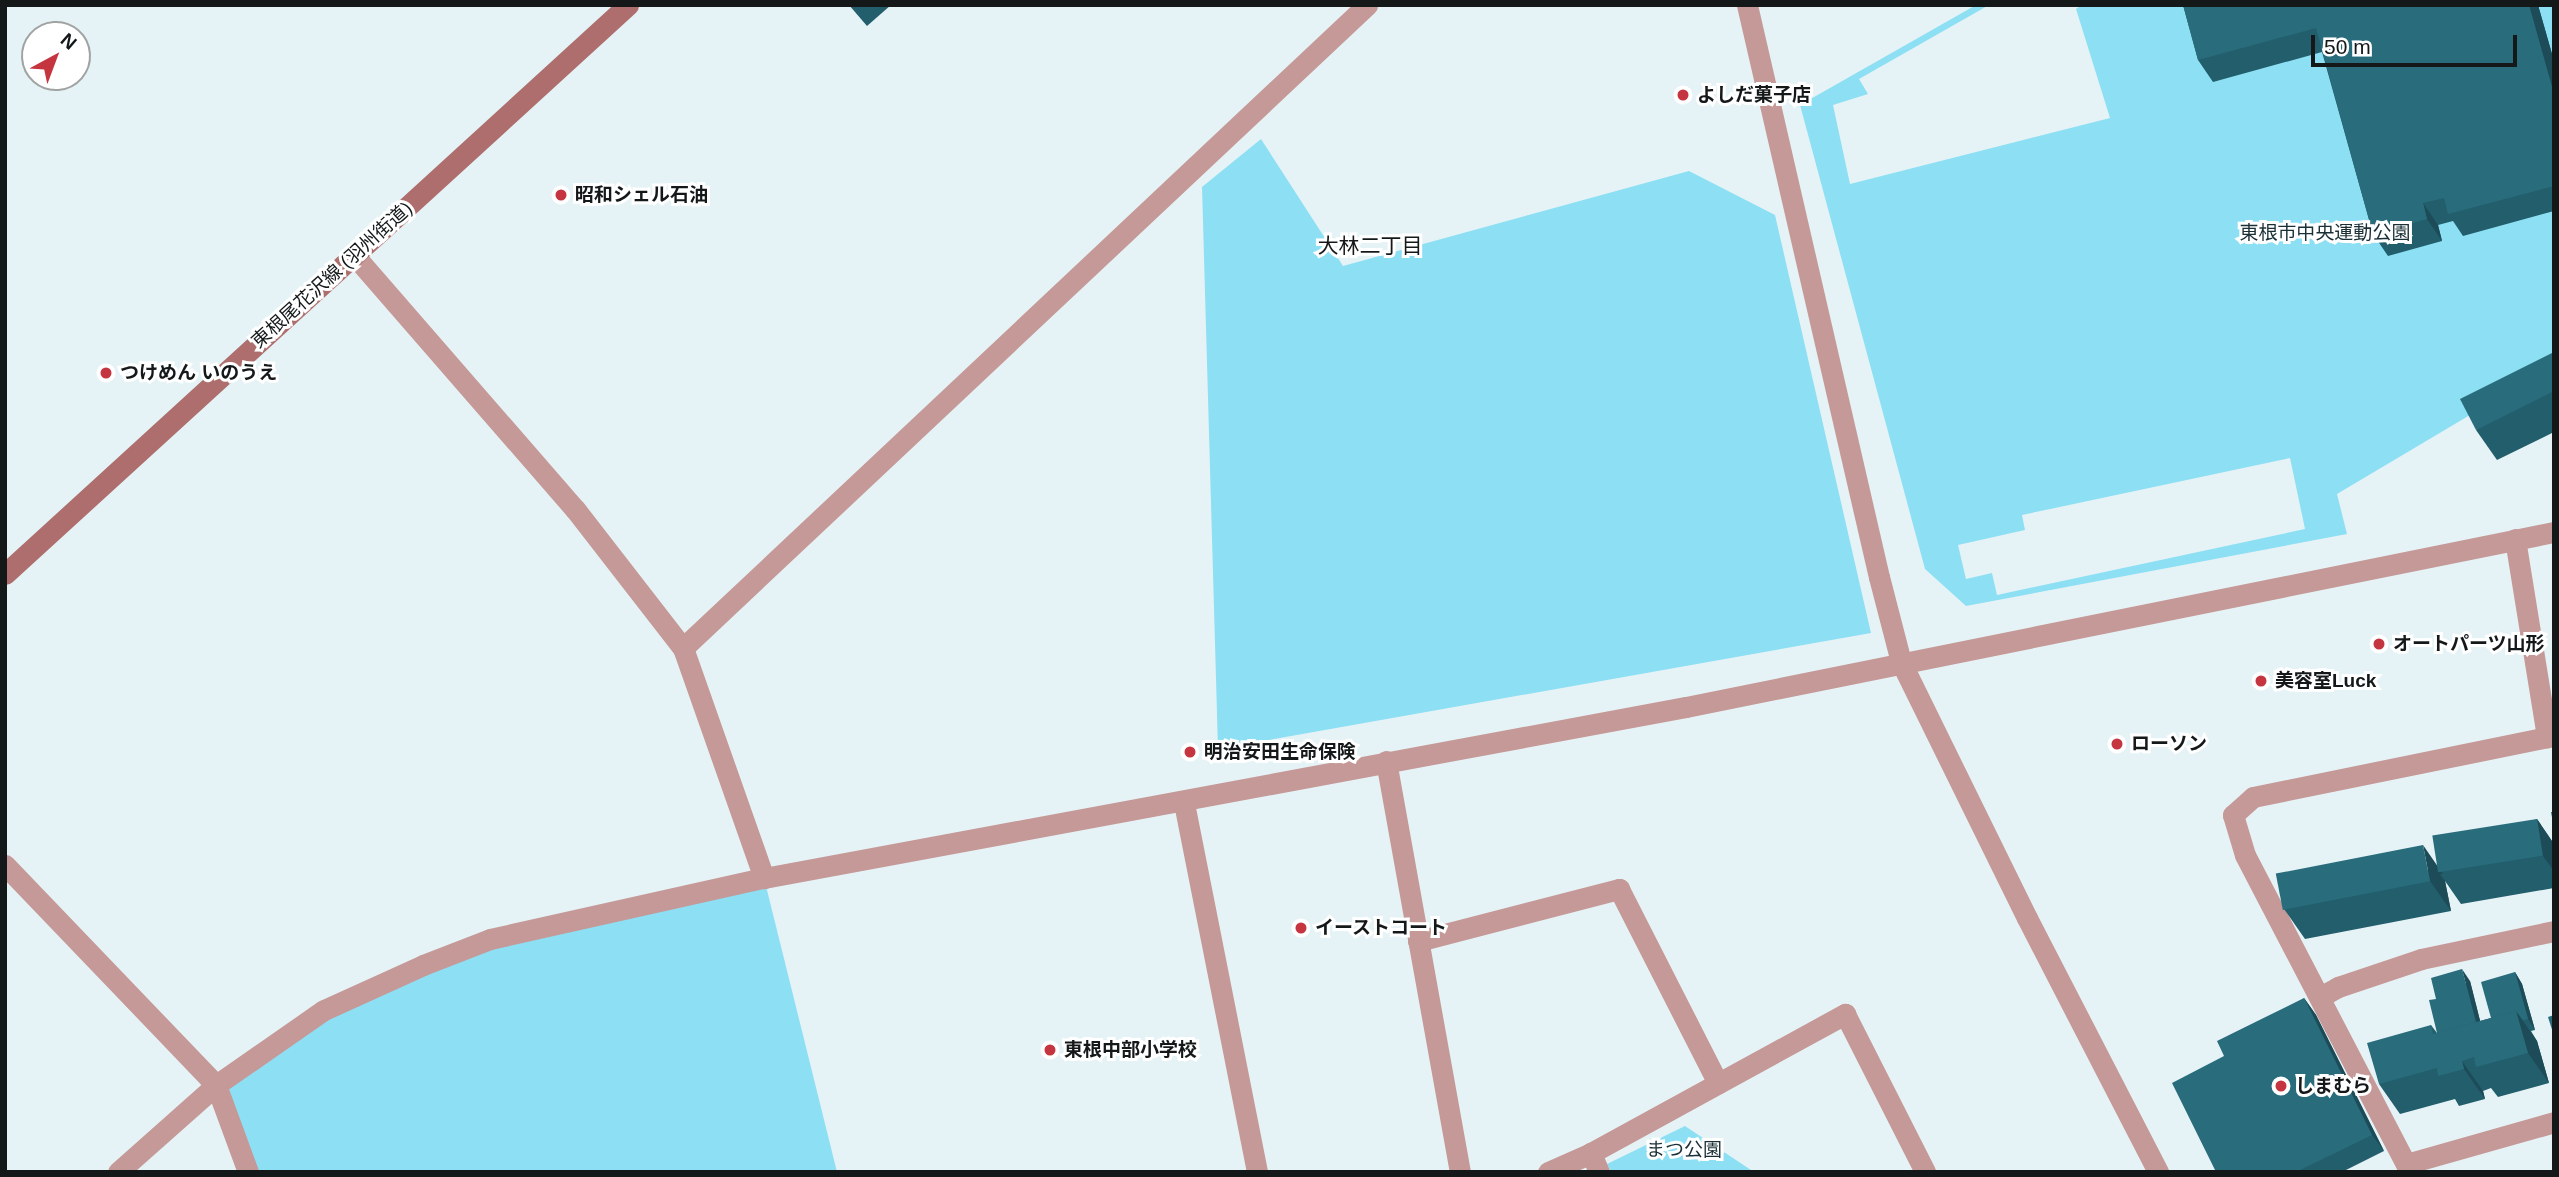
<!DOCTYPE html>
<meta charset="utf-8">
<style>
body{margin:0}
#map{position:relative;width:2559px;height:1177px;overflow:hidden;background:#e6f3f6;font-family:Arial,"Noto Sans JP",sans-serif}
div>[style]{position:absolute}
.green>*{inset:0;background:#8ddff4}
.minor>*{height:21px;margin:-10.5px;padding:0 10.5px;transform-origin:10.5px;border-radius:10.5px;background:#c59997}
.tertiary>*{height:21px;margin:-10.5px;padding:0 10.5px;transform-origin:10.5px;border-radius:10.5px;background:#c59997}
.secondary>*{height:21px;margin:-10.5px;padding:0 10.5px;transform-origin:10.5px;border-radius:10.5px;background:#ad6e6d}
.wall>*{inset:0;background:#235e6c}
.shaded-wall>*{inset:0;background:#1d4c58}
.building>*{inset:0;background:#296d7d;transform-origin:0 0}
.dots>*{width:19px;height:19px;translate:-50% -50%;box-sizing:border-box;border:4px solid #fff;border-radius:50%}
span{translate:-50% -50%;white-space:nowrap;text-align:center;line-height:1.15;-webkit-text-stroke:6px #fff;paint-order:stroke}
.poi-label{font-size:19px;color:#141819;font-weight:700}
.left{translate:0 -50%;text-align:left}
.park-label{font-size:19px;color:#1a3036}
.street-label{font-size:19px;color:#141819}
.neighbourhood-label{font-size:21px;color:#141819}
.frame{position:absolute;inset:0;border:7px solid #141819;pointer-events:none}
.north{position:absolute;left:21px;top:21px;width:70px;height:70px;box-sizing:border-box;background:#fff;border:2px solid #a1a3a3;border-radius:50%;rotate:41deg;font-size:19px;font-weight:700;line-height:28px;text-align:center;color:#141819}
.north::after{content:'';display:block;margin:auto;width:24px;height:32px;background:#c53540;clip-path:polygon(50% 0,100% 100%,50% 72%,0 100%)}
.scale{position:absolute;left:2311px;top:35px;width:206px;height:32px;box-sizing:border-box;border:4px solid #141819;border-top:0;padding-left:9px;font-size:21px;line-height:24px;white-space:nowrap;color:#141819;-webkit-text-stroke:5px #fff;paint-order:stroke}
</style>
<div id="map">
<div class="green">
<div style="clip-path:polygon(evenodd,1976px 5px,1989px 5px,1859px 79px,1868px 94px,1833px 105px,1850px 184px,2110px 118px,2076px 9px,2082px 5px,2554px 5px,2554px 365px,2337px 494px,2347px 534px,1966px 606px,1925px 569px,1800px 105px,1976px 5px,2290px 458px,2305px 529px,1997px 595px,1992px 573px,1966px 579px,1958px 545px,2025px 530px,2022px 515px,2290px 458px)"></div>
<div style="clip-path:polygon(1261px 139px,1343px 266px,1689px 171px,1775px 215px,1871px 633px,1218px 749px,1202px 187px)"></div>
<div style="clip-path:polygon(764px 878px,837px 1172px,248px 1172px,216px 1085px,324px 1010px,423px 965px)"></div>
<div style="clip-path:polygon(1685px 1126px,1754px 1172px,1611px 1172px,1607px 1164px)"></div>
</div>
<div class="minor">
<div style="left:354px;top:255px;width:337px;rotate:49deg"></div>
<div style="left:575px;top:509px;width:176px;rotate:52.2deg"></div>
<div style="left:683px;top:648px;width:244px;rotate:70.6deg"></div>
<div style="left:2515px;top:539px;width:201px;rotate:80.8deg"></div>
<div style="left:683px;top:648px;width:939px;rotate:-43.23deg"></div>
<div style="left:1386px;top:761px;width:418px;rotate:79.8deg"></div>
<div style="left:5px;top:865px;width:305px;rotate:46.2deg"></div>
<div style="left:216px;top:1085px;width:93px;rotate:69.8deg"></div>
<div style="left:1418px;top:941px;width:208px;rotate:-14.5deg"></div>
<div style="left:1619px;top:889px;width:218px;rotate:63deg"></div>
<div style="left:2320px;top:997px;width:21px;rotate:-29deg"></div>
<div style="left:2338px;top:987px;width:88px;rotate:-18.6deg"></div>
<div style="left:2421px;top:959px;width:136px;rotate:-11.9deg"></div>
<div style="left:2406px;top:1164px;width:154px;rotate:-15.8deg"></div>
<div style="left:1548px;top:1172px;width:47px;rotate:-23.8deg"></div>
<div style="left:1599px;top:1172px;width:21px;rotate:-113deg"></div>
<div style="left:1591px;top:1153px;width:290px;rotate:-28.7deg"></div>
<div style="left:1845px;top:1014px;width:177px;rotate:63.1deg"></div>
<div style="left:2410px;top:1172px;width:357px;rotate:-117.5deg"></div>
<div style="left:2245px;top:855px;width:42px;rotate:-106.7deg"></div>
<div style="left:2233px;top:815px;width:27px;rotate:-42deg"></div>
<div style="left:2253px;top:797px;width:307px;rotate:-11.5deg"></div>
</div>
<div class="tertiary">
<div style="left:1747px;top:5px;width:587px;rotate:77.01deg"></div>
<div style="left:1879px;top:577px;width:88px;rotate:75.5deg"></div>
<div style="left:1901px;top:662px;width:285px;rotate:63.8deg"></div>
<div style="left:2027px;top:918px;width:286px;rotate:62.7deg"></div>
<div style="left:1184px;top:803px;width:376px;rotate:78.8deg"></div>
<div style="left:118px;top:1172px;width:131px;rotate:-41.6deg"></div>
<div style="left:216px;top:1085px;width:131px;rotate:-34.8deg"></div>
<div style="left:324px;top:1010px;width:109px;rotate:-24.4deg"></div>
<div style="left:423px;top:965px;width:72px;rotate:-21.2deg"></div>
<div style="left:490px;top:939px;width:281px;rotate:-12.6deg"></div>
<div style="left:764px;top:878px;width:938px;rotate:-10.51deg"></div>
<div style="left:1686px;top:707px;width:885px;rotate:-11.4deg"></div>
</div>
<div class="secondary">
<div style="left:5px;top:574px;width:844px;rotate:-42.41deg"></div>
</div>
<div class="wall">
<div style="clip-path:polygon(849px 5px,891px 5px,867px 26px)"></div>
<div style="clip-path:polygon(2183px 5px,2538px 5px,2554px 61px,2554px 211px,2463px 236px,2453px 221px,2438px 225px,2442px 241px,2388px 256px,2373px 234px,2322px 52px,2213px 82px,2198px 60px)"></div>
<div style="clip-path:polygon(2554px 352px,2554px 432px,2497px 460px,2476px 430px)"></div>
<div style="clip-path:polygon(2537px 819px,2554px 844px,2554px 888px,2461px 904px,2445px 881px,2451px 911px,2305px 939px,2284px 909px,2439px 868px)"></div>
<div style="clip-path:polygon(2515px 972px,2522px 984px,2535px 1030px,2531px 1031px,2537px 1041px,2549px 1083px,2498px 1097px,2491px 1088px,2483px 1091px,2485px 1099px,2459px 1106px,2455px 1099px,2400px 1114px,2379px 1084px,2431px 1025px,2437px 1033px,2436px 999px,2470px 981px,2480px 1021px,2491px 1018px)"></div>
<div style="clip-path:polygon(2304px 998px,2316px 1015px,2384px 1151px,2342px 1172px,2216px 1172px)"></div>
</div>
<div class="shaded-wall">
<div style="clip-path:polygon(2529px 5px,2538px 5px,2554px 61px,2554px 94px)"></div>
<div style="clip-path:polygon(2423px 203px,2438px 225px,2442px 241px,2427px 219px)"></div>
<div style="clip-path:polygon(2537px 819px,2554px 844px,2554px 871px,2543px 856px)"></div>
<div style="clip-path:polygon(2423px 845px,2443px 874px,2440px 874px,2445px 881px,2451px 911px,2430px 881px)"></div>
<div style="clip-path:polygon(2462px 969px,2470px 981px,2485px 1040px,2477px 1028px)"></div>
<div style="clip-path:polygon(2515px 972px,2522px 984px,2535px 1030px,2528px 1019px)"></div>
<div style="clip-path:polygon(2304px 998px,2316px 1015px,2384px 1151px,2372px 1135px)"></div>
<div style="clip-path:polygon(2516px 1011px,2537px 1041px,2549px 1083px,2528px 1053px)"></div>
<div style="clip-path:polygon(2462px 1061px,2483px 1091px,2485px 1099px,2464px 1069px)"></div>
</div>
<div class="building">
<div style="clip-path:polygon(2183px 5px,2529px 5px,2554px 94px,2554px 186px,2448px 214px,2444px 198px,2423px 203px,2427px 219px,2373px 234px,2316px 28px,2198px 60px)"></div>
<div style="clip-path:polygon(2554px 352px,2554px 391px,2476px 430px,2460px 399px)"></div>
<div style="clip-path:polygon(2551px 812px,2554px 812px,2554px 828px)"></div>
<div style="left:2537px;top:819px;width:37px;height:106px;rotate:81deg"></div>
<div style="left:2423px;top:845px;width:37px;height:150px;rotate:79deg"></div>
<div style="clip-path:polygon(2462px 969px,2476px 1022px,2437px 1033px,2429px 1000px,2436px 999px,2431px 978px)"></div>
<div style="clip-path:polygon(2515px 972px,2528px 1019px,2523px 1020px,2516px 1011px,2491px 1018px,2481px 982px)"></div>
<div style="clip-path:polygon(2304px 998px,2372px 1135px,2296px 1172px,2216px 1172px,2172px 1083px,2224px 1056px,2217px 1041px)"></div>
<div style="clip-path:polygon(2516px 1011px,2528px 1053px,2476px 1067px,2474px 1057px,2462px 1061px,2464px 1069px,2438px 1076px,2437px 1068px,2379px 1084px,2367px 1043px,2431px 1025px,2433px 1034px)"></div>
<div style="clip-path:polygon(2554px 1015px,2554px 1036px,2548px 1017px)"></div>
</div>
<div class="dots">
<div style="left:1683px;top:95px;background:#c53540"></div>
<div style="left:561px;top:195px;background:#c53540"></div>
<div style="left:106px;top:373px;background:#c53540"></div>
<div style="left:2379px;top:644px;background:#c53540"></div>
<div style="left:2261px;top:681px;background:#c53540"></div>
<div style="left:2117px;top:744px;background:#c53540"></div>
<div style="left:1190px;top:752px;background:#c53540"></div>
<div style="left:1301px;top:928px;background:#c53540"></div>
<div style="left:1050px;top:1050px;background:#c53540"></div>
<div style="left:2281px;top:1086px;background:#c53540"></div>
</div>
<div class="poi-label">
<span class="left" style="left:1697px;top:95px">よしだ菓子店</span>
<span class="left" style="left:575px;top:195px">昭和シェル石油</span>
<span class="left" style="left:120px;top:373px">つけめん いのうえ</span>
<span class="left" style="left:2393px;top:644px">オートパーツ山形</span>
<span class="left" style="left:2275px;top:681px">美容室Luck</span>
<span class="left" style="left:2131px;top:744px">ローソン</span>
<span class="left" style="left:1204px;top:752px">明治安田生命保険</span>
<span class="left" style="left:1315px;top:928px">イーストコート</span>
<span class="left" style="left:1064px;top:1050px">東根中部小学校</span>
<span class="left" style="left:2295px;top:1086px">しまむら</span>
</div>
<div class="park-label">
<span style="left:2325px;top:233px">東根市中央運動公園</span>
<span style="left:1684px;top:1150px">まつ公園</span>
</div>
<div class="street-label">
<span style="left:332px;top:275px;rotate:-42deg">東根尾花沢線 (羽州街道)</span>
</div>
<div class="neighbourhood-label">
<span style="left:1370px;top:246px">大林二丁目</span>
</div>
<div class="frame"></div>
<div class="north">N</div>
<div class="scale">50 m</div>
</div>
